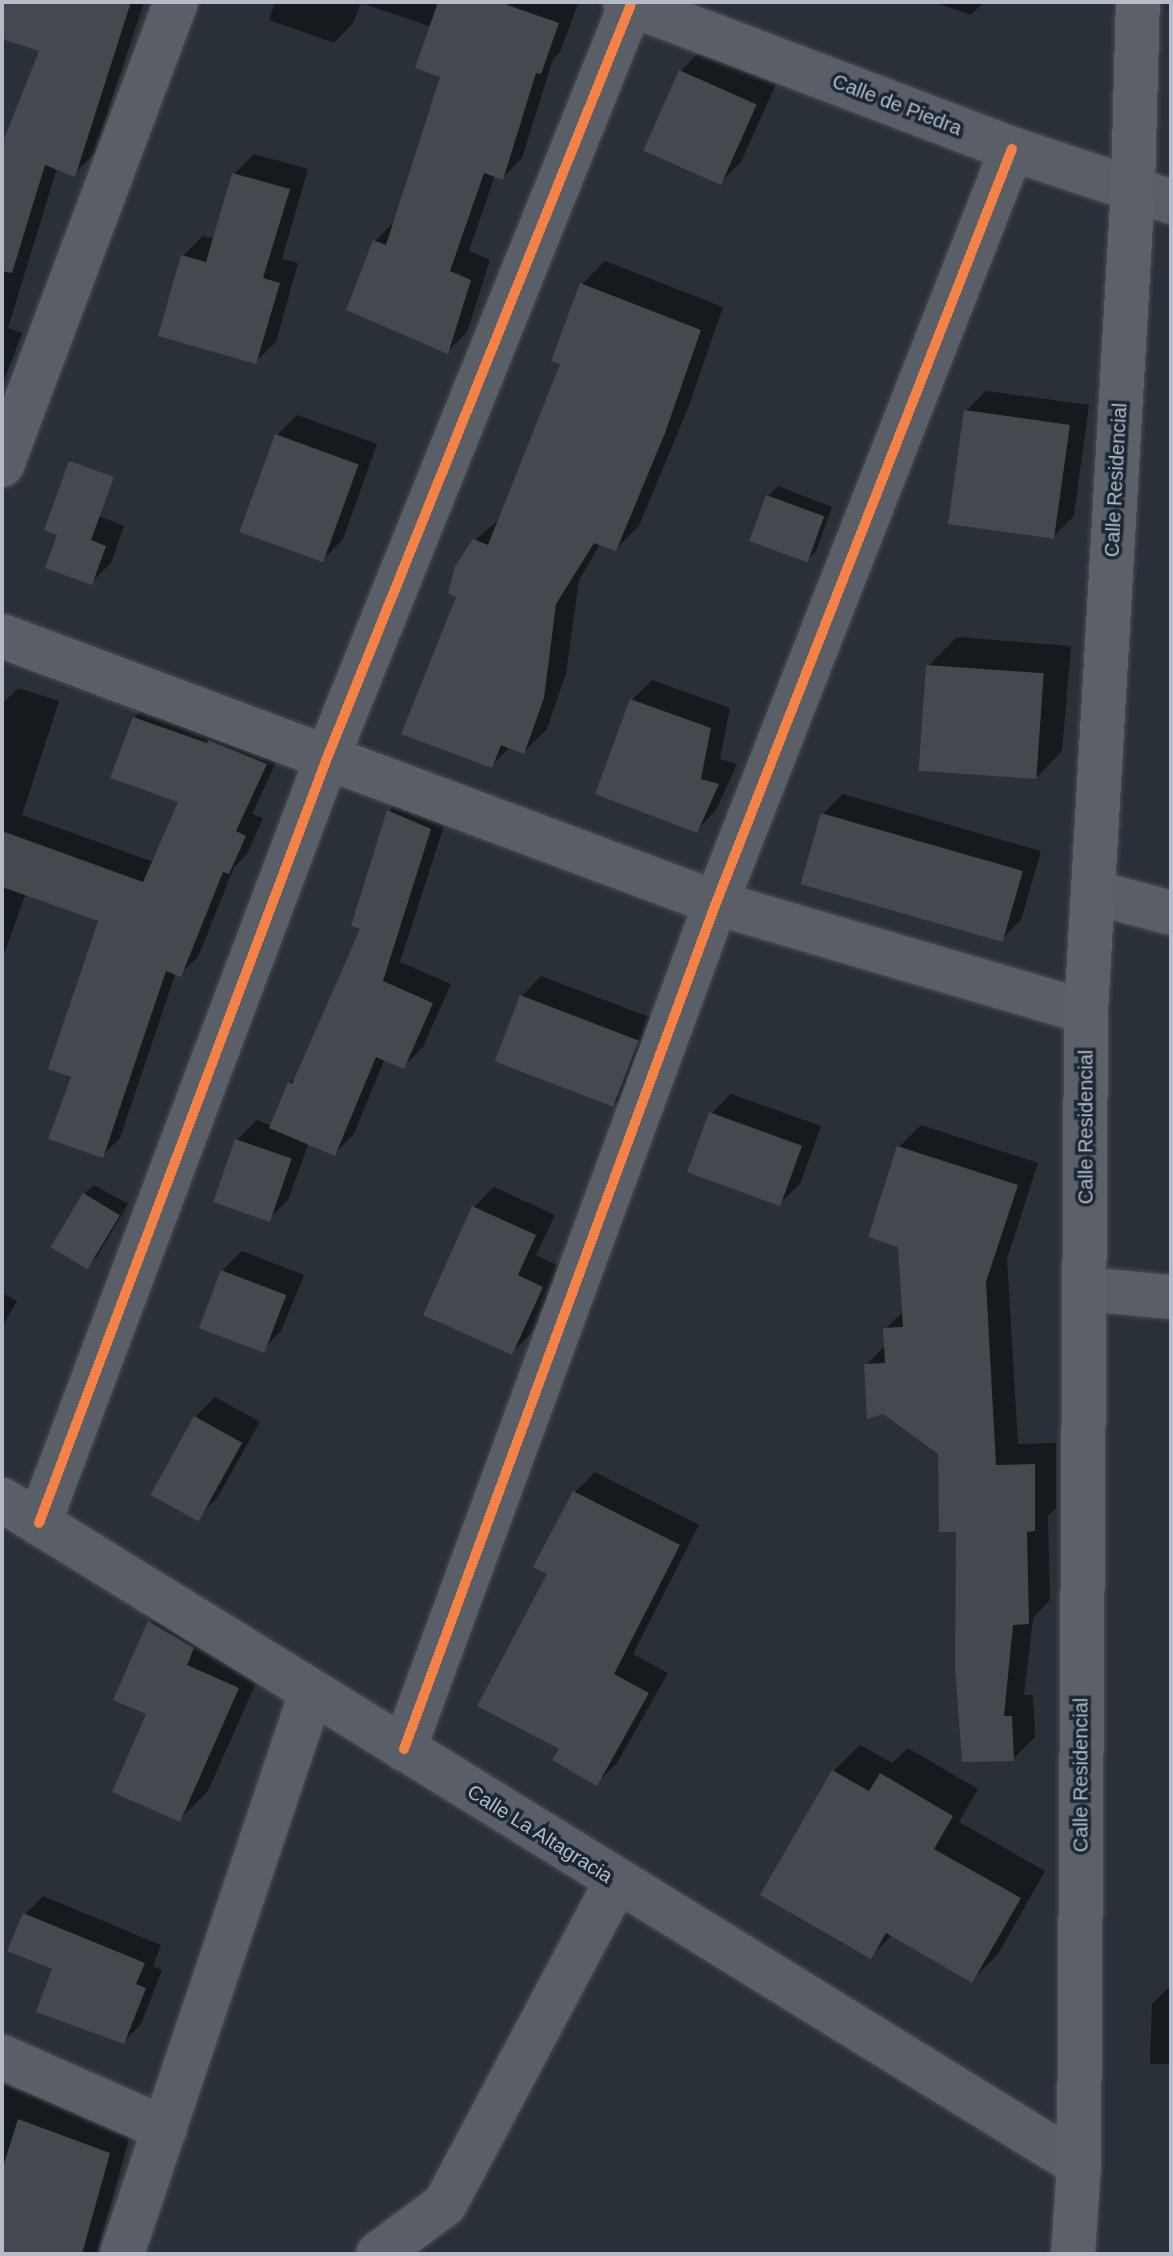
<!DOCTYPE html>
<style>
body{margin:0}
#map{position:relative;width:1173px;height:2256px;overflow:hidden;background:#2a3038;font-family:Helvetica,sans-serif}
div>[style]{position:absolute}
.shadow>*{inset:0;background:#0007}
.building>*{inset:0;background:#444950;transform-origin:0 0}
.roads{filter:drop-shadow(0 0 2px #484c53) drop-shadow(0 0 2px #484c53)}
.minor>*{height:44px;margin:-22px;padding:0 22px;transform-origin:22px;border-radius:22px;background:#5a5e66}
.major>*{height:44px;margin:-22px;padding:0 22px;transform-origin:22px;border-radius:22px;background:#5c6168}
.cycleway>*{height:10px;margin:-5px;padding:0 5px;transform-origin:5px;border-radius:5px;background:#f48246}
span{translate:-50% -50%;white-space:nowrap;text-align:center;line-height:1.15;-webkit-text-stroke:7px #1d2633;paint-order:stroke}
.street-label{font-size:20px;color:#b4bcc9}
.frame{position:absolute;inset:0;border:4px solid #b4bcc9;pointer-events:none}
</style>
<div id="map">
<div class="shadow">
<div style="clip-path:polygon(2px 2px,144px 2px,94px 154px,74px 174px,57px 168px,8px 328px,22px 333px,2px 385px,2px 149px,42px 50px,2px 36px)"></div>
<div style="clip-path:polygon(275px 2px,578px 4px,560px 52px,553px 59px,522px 158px,503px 177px,495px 175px,469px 251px,490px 260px,467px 332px,447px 352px,348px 309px,375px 241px,395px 221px,443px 76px,432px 27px,361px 3px,353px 23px,334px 43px,269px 20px)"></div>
<div style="clip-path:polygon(934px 2px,984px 2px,971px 15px)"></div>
<div style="clip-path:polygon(700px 51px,776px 84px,741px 162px,721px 182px,681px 71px)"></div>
<div style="clip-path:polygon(254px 154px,308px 169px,282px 259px,298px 263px,276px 342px,256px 361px,183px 256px,203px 236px,215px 239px,234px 174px)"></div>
<div style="clip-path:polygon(605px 261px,723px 307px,688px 408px,639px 526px,616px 549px,601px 543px,579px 580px,566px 673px,547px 729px,524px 752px,510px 747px,491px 766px,458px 596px,475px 540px,501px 518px,562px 363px,582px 284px)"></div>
<div style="clip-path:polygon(986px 391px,1089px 405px,1074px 516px,1054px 536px,966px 411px)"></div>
<div style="clip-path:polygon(297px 415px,377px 444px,343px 539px,324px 559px,277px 435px)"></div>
<div style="clip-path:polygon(778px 486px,832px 507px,816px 551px,806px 561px,768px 496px)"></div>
<div style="clip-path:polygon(82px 509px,124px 526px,111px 563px,91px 583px)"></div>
<div style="clip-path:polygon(957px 637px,1071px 646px,1062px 751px,1034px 780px,928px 666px)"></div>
<div style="clip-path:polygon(652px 680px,730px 708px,720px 759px,737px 764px,716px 810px,697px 830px,632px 700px)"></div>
<div style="clip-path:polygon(18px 688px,59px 701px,22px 815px,154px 862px,181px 801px,134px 718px,152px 700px,283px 747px,252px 814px,263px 818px,247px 854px,234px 867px,198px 957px,180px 974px,176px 972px,120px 1138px,102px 1156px,74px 1076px,101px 920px,26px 893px,2px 959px,2px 704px)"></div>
<div style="clip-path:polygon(408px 792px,449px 810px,400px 962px,451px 984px,423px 1047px,404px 1066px,385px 1058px,354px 1134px,335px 1153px,309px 1142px,288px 1200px,269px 1219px,237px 1140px,257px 1120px,272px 1126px,290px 1083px,299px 1074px,363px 928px,389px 811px)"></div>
<div style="clip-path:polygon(843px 794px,1041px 851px,1021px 920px,1001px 940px,823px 814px)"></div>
<div style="clip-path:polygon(541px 976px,657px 1020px,633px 1085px,614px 1105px,522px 996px)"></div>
<div style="clip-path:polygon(731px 1094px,821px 1126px,800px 1184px,780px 1203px,711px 1114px)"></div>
<div style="clip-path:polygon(921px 1125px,1038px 1163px,1007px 1259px,1018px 1444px,1056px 1443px,1056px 1508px,1048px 1516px,1050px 1600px,1033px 1618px,1024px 1695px,1033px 1695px,1035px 1737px,1013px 1759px,940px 1453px,866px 1365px,886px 1345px,885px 1329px,904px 1311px,899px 1147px)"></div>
<div style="clip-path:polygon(94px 1185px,128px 1204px,97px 1257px,87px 1266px,84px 1194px)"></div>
<div style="clip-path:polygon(494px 1187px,555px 1215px,536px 1255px,561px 1267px,532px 1333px,512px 1352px,426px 1314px,474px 1207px)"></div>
<div style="clip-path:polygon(242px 1251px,304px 1275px,281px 1331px,261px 1351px,222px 1271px)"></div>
<div style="clip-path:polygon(2px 1293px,17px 1301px,2px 1327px)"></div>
<div style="clip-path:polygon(215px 1397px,260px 1422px,217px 1498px,197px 1518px,195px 1417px)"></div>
<div style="clip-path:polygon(595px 1472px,699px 1525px,633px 1654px,668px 1673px,617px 1763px,597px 1783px,561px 1748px,550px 1573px,536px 1566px,575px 1492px)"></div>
<div style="clip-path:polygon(178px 1594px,266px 1660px,208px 1791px,180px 1819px,149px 1713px,150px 1623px)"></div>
<div style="clip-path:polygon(860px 1745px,892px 1763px,908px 1748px,978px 1789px,959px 1822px,1045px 1871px,998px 1954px,972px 1980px,893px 1934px,870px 1957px,763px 1894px,834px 1771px)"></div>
<div style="clip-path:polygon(43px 1896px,161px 1945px,153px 1966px,162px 1970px,141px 2024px,123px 2042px,25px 1914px)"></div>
<div style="clip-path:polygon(1171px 1985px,1171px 2064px,1150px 2064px,1152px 2004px)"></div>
<div style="clip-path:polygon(2px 2084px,131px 2131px,97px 2254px,2px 2254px)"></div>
</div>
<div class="building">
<div style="clip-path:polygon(2px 2px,131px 2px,75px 177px,45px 165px,12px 273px,2px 271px,2px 144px,39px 51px,2px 39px)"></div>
<div style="clip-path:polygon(438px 2px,499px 2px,559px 23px,541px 74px,536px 73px,503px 180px,484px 173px,450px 271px,471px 280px,448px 354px,346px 310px,373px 240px,386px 245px,440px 77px,415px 68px)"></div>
<div style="left:679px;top:70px;width:85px;height:88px;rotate:24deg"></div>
<div style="clip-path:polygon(232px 173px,290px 189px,263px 278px,280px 283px,256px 364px,158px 336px,181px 255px,206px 262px)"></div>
<div style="clip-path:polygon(580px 283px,701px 330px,665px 433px,616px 551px,594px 543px,556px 604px,544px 698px,524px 754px,501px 745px,492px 768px,401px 734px,456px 597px,448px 593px,455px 566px,473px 539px,488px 545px,560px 364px,551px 361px)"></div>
<div style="left:964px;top:410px;width:107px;height:115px;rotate:8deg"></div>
<div style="left:275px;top:434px;width:89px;height:104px;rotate:20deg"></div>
<div style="clip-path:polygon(69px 461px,114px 477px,91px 540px,106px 546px,92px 585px,45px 568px,57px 535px,44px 530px)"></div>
<div style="left:766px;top:495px;width:62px;height:49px;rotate:20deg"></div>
<div style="left:926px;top:665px;width:118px;height:106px;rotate:4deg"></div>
<div style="clip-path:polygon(630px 699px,711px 728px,701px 779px,719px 784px,697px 833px,595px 794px)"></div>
<div style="clip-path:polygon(133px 717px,207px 743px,208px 740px,267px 764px,236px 831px,246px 836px,229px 874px,223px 872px,181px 977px,166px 971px,103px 1158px,48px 1139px,71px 1077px,48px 1069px,98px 921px,2px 887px,2px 831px,143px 882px,178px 802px,110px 778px)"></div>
<div style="clip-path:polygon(387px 810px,431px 829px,383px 981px,433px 1003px,404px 1069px,376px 1057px,335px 1156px,269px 1128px,288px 1082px,292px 1084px,360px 929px,351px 926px)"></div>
<div style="left:821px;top:813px;width:210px;height:74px;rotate:16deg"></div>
<div style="left:520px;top:995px;width:127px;height:71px;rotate:21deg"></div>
<div style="left:709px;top:1112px;width:99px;height:64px;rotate:20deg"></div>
<div style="left:235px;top:1139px;width:60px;height:67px;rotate:19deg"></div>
<div style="clip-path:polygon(897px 1146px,1018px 1185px,986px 1282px,996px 1465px,1035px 1464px,1035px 1531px,1027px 1532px,1029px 1624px,1013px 1625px,1004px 1716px,1012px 1716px,1014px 1761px,962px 1762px,955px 1666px,956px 1532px,939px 1532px,938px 1454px,883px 1414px,867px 1419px,864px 1364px,885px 1363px,883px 1328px,903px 1327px,898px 1247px,868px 1237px)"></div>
<div style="left:83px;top:1193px;width:43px;height:63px;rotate:31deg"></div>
<div style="clip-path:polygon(472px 1206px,536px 1235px,518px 1275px,543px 1287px,512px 1355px,423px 1315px)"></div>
<div style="left:221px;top:1270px;width:70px;height:62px;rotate:21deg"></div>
<div style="left:194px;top:1416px;width:55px;height:90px;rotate:29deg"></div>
<div style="clip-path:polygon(573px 1491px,680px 1545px,614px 1674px,649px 1693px,597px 1786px,552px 1760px,559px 1749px,477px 1706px,547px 1574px,533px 1567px)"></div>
<div style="clip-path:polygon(148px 1621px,194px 1648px,187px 1665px,239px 1688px,180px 1822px,112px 1792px,146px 1714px,113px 1700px)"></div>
<div style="clip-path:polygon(832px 1770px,869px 1791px,880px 1773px,953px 1816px,934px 1849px,1021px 1898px,972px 1983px,886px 1933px,871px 1959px,760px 1895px)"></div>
<div style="clip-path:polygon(23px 1913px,145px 1963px,136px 1984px,146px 1988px,124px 2044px,36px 2012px,52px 1969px,7px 1951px)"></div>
<div style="clip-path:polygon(18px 2119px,110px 2153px,82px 2254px,2px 2254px,2px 2170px)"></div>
</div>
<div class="roads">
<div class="minor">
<div style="left:625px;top:2px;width:414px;rotate:20.8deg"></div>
<div style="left:1012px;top:149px;width:168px;rotate:18.4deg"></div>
<div style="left:2px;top:465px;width:495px;rotate:-69.4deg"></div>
<div style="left:2px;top:636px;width:762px;rotate:20.5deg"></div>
<div style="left:716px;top:903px;width:386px;rotate:16.4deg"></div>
<div style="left:1093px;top:892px;width:81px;rotate:15.1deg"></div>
<div style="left:1084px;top:1289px;width:87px;rotate:5.3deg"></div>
<div style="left:2px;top:1500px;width:1266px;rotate:31.69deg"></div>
<div style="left:39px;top:1523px;width:817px;rotate:-69.37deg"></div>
<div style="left:327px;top:758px;width:813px;rotate:-68.04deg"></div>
<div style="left:404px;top:1749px;width:902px;rotate:-69.76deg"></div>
<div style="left:716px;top:903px;width:810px;rotate:-68.57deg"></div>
<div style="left:2px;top:2057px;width:178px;rotate:23.8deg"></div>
<div style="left:122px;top:2254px;width:592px;rotate:-71.38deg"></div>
<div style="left:378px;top:2254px;width:84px;rotate:-36.7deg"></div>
<div style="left:445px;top:2204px;width:366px;rotate:-62deg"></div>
</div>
<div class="major">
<div style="left:1073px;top:2254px;width:89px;rotate:-86.1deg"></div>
<div style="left:1079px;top:2165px;width:1153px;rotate:-89.65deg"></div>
<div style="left:1086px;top:1012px;width:826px;rotate:-86.74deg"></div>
<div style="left:1133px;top:187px;width:185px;rotate:-88.5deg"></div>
</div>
</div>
<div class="cycleway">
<div style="left:39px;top:1523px;width:817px;rotate:-69.37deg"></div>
<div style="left:327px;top:758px;width:813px;rotate:-68.04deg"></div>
<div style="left:404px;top:1749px;width:902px;rotate:-69.76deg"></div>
<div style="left:716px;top:903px;width:810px;rotate:-68.57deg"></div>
</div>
<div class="street-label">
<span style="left:897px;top:105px;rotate:21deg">Calle de Piedra</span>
<span style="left:1116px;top:480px;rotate:-87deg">Calle Residencial</span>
<span style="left:1086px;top:1127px;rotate:-90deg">Calle Residencial</span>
<span style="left:1081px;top:1775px;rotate:-90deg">Calle Residencial</span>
<span style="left:540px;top:1834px;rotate:32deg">Calle La Altagracia</span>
</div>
<div class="frame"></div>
</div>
